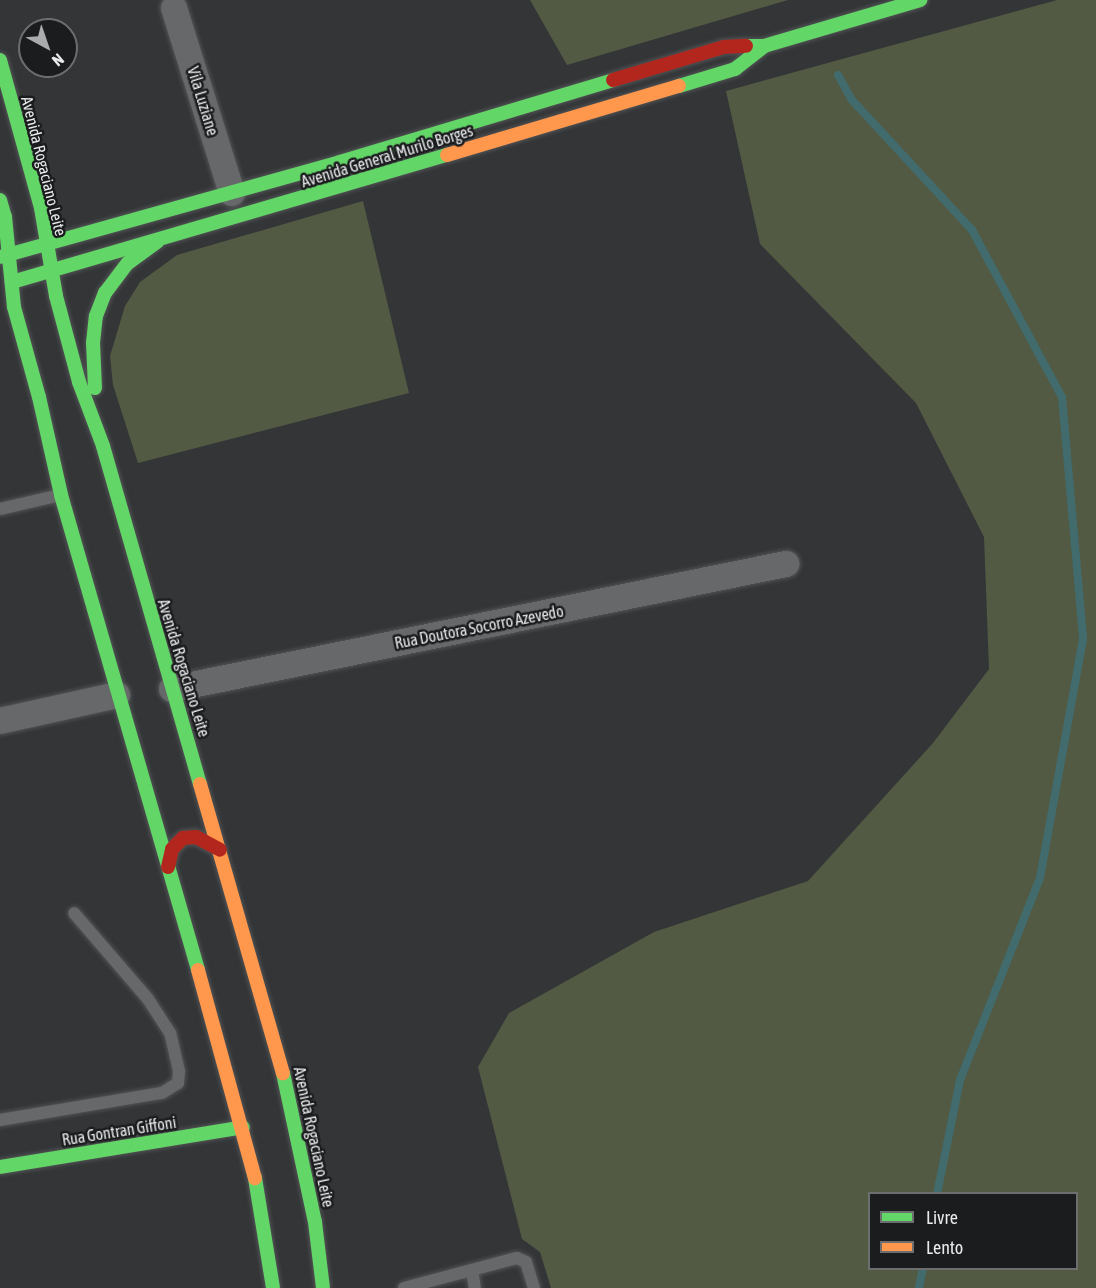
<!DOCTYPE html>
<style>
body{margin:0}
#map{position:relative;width:1096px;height:1288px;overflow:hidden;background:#333537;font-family:"Asap Condensed",sans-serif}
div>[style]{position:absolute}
.green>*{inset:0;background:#525a43}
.stream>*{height:8px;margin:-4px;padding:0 4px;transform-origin:4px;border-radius:4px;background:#426b6d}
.roads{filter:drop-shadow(0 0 2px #515354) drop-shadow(0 0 2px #515354)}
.lane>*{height:12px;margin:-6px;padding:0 6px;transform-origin:6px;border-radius:6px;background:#666869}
.street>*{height:26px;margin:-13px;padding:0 13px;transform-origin:13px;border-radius:13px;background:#666869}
.fast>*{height:14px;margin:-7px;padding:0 7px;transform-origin:7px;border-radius:7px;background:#63d668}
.slow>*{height:14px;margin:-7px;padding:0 7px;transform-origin:7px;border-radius:7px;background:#ff974d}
.jam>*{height:14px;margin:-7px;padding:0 7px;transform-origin:7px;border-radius:7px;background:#b3261e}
span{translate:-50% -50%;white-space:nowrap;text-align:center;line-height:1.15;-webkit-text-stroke:5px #1b1c1e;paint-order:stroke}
.street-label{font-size:16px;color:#e8eaec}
.legend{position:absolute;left:868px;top:1192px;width:210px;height:78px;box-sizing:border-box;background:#1b1c1e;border:2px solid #6d6e70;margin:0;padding:8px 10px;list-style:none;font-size:18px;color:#e8eaec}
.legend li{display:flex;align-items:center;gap:12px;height:30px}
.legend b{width:30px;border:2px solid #6d6e70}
.north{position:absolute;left:18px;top:18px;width:60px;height:60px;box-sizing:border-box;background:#1b1c1e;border:2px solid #6d6e70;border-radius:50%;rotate:140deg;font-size:16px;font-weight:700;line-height:24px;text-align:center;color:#e8eaec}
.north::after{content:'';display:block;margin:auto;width:21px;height:27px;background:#a9abad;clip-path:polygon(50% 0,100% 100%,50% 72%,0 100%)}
</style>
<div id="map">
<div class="green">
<div style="clip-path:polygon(530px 0,788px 0,567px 65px)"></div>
<div style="clip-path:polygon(evenodd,1057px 0,1096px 0,1096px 1288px,551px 1288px,540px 1252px,522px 1239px,478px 1067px,509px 1013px,654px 932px,808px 881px,933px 743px,989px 669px,984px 537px,916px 403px,760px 244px,726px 91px,1057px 0,870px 1194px,1076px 1194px,1076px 1268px,870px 1268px,870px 1194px)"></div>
<div style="clip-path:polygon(363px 201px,409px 393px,138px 463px,113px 385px,110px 356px,125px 306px,140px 282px,177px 255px)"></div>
</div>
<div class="stream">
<div style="left:838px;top:75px;width:29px;rotate:61deg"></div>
<div style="left:852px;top:100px;width:177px;rotate:47.3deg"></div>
<div style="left:972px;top:230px;width:190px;rotate:61.7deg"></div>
<div style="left:1062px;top:397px;width:243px;rotate:85deg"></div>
<div style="left:1083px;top:639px;width:243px;rotate:100.2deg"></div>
<div style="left:1040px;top:878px;width:217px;rotate:111.6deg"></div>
<div style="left:960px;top:1080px;width:116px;rotate:101.4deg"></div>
<div style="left:919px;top:1288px;width:20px;rotate:-79deg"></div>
</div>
<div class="roads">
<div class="lane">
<div style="left:0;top:509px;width:62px;rotate:-13.1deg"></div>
<div style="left:0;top:1120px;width:164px;rotate:-9.5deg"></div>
<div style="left:162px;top:1093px;width:19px;rotate:-32deg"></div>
<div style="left:178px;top:1083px;width:12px;rotate:-85deg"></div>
<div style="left:179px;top:1071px;width:39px;rotate:-103deg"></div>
<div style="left:170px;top:1033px;width:40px;rotate:-122.9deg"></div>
<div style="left:148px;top:999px;width:113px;rotate:-130.7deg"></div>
<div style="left:472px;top:1270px;width:18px;rotate:81deg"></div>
<div style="left:404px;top:1288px;width:117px;rotate:-14.9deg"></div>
<div style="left:517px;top:1258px;width:10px;rotate:24deg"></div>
<div style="left:526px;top:1262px;width:27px;rotate:73deg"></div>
</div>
<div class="street">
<div style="left:174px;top:8px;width:194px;rotate:72.6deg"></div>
<div style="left:172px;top:689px;width:627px;rotate:-11.51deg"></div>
<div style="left:0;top:721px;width:120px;rotate:-12.5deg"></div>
</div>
<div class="fast">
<div style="left:746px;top:46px;width:18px"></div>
<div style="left:764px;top:46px;width:163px;rotate:-16.4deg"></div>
<div style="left:0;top:60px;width:154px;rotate:74.5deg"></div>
<div style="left:41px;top:208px;width:89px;rotate:80.3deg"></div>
<div style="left:56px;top:296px;width:89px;rotate:75deg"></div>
<div style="left:79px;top:382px;width:68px;rotate:69.4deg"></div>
<div style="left:103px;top:446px;width:352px;rotate:74deg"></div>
<div style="left:679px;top:86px;width:59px;rotate:-16.9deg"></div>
<div style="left:735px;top:69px;width:37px;rotate:-38deg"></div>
<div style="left:0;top:200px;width:18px;rotate:74deg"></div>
<div style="left:5px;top:217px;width:90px;rotate:84.3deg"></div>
<div style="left:14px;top:307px;width:93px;rotate:74.5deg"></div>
<div style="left:39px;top:397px;width:100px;rotate:77.3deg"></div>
<div style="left:61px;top:495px;width:494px;rotate:73.9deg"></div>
<div style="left:0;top:257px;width:353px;rotate:-15.6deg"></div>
<div style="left:340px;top:162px;width:285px;rotate:-16.7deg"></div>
<div style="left:12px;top:282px;width:453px;rotate:-16.3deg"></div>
<div style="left:95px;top:388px;width:45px;rotate:-92.5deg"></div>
<div style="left:93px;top:343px;width:27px;rotate:-84deg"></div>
<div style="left:96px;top:316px;width:25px;rotate:-69deg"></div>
<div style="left:105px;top:293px;width:38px;rotate:-53deg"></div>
<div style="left:128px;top:263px;width:36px;rotate:-36deg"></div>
<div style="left:283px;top:1073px;width:152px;rotate:77.9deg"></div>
<div style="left:315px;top:1222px;width:66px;rotate:83.1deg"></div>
<div style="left:0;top:1167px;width:246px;rotate:-9.3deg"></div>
<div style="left:255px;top:1178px;width:111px;rotate:80.7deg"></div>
</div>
<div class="slow">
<div style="left:447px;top:155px;width:242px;rotate:-16.6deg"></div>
<div style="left:200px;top:784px;width:301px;rotate:74deg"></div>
<div style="left:198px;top:970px;width:216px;rotate:74.7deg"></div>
</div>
<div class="jam">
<div style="left:613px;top:80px;width:116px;rotate:-16.6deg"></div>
<div style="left:724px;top:47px;width:22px;rotate:-3deg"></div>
<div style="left:168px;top:867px;width:18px;rotate:-77deg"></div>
<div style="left:172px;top:849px;width:16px;rotate:-45deg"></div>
<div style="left:183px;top:838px;width:13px;rotate:-4deg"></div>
<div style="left:196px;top:837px;width:27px;rotate:28deg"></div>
</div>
</div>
<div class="street-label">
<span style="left:203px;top:101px;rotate:73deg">Vila Luziane</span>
<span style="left:387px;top:156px;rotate:-17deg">Avenida General Murilo Borges</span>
<span style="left:44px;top:166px;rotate:76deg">Avenida Rogaciano Leite</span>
<span style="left:479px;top:627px;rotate:-11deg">Rua Doutora Socorro Azevedo</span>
<span style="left:184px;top:668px;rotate:73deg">Avenida Rogaciano Leite</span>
<span style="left:119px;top:1131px;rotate:-9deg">Rua Gontran Giffoni</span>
<span style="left:314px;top:1137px;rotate:78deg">Avenida Rogaciano Leite</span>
</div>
<ul class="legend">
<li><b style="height:8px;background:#63d668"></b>Livre</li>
<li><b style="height:8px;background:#ff974d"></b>Lento</li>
</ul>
<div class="north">N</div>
</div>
